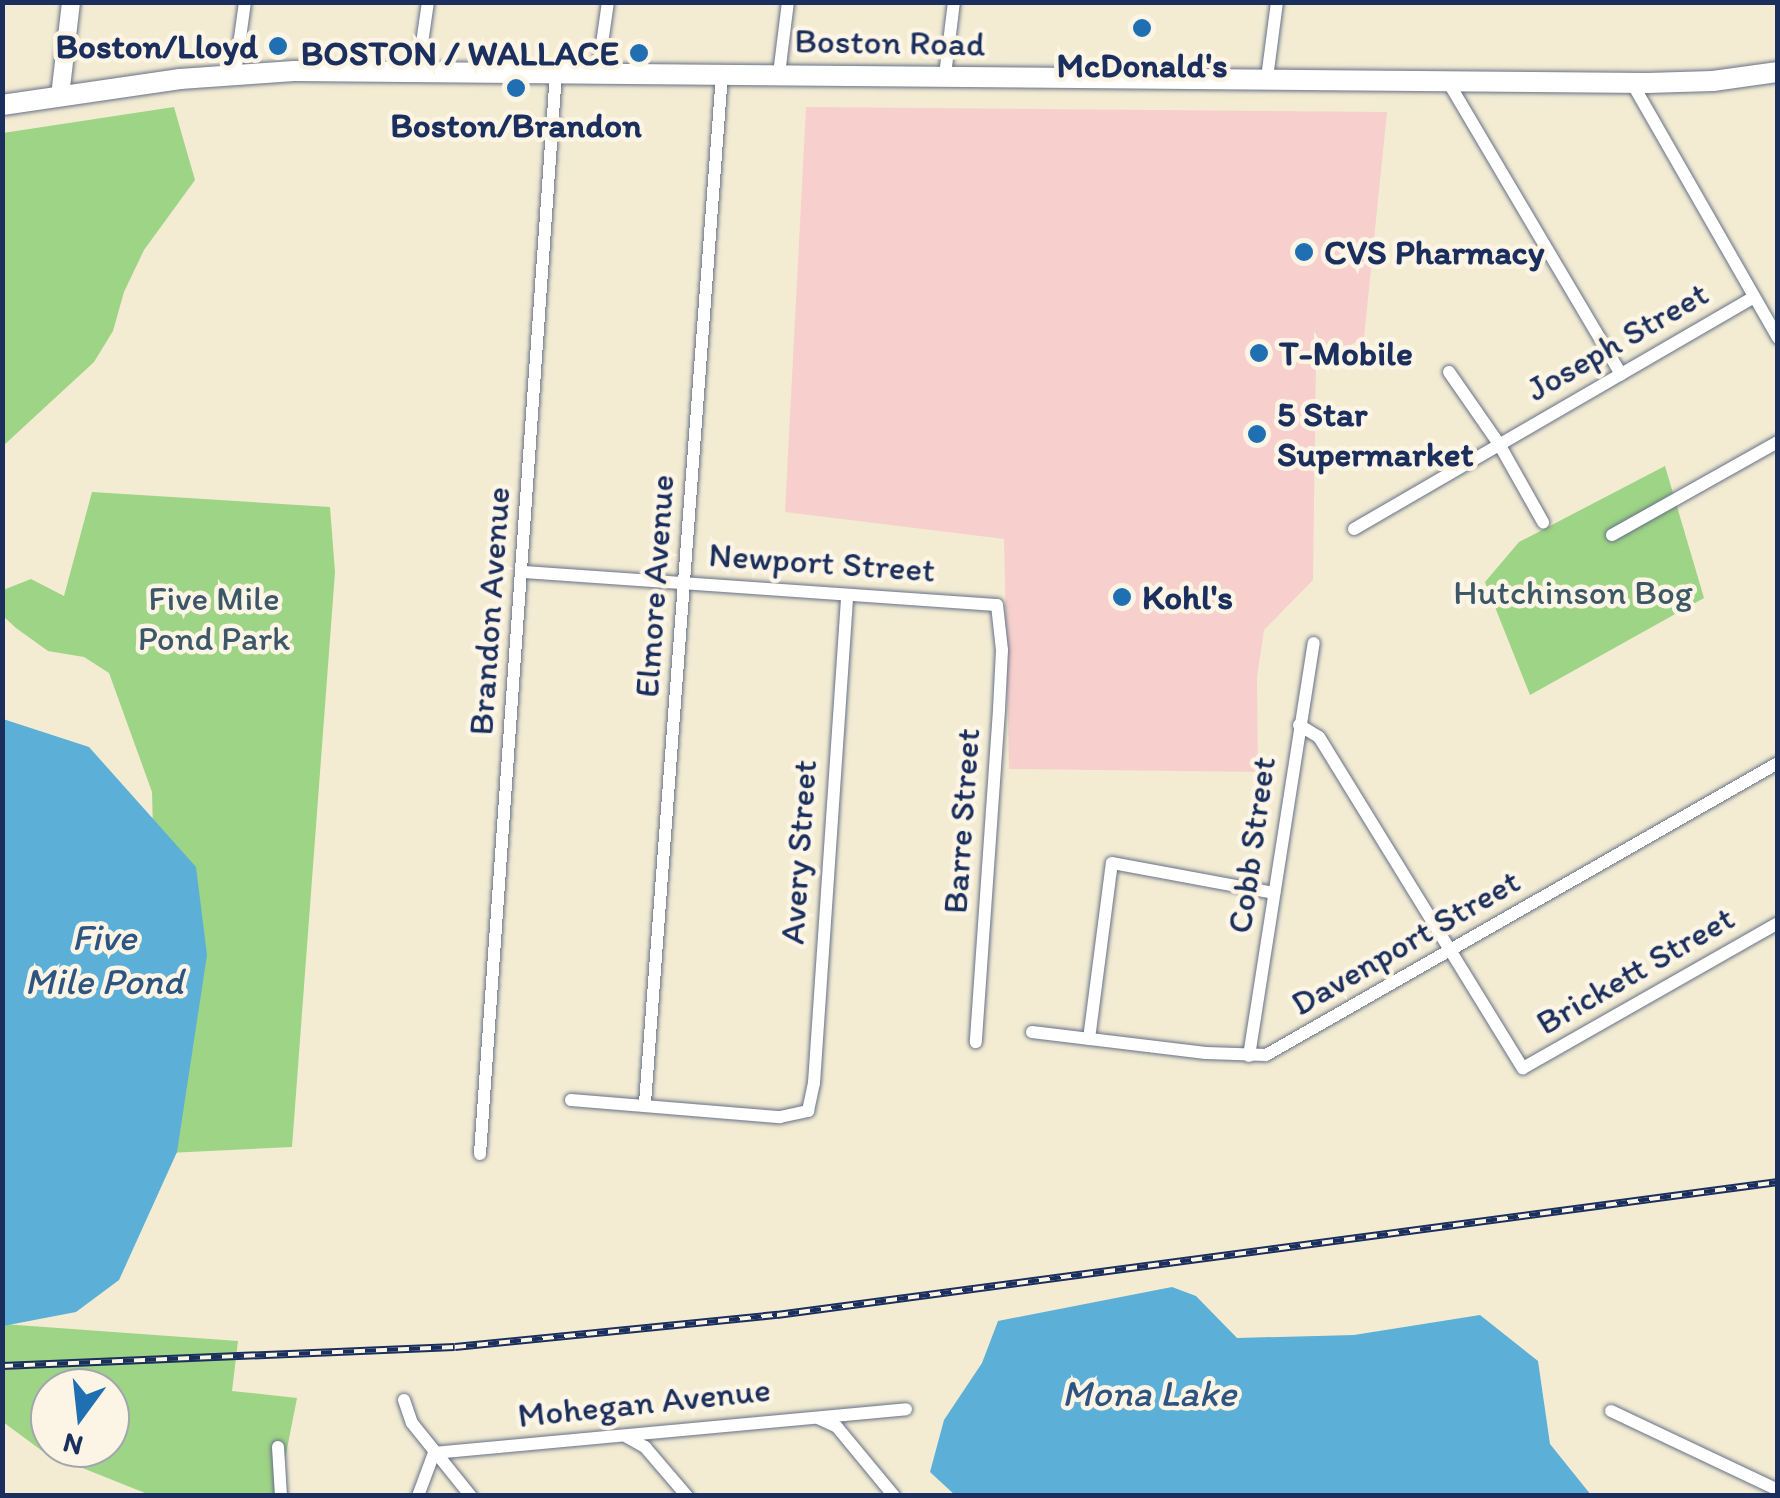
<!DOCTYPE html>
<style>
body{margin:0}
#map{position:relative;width:1780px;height:1498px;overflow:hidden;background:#f3ecd3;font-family:Itim,sans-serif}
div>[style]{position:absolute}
.built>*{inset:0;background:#f7d0cd}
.green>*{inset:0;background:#9ed485}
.water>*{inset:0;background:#5cafd7}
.roads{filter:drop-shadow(0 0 2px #677187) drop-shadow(0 0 2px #677187)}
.street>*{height:12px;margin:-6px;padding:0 6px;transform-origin:6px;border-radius:6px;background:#fff}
.secondary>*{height:18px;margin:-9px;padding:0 9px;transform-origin:9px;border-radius:9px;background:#fff}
.primary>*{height:20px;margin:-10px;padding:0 10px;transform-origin:10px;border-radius:10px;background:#fff}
.rail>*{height:8px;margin-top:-4px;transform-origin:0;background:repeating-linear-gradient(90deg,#fcf5e5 0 11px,#1b2f5e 0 22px);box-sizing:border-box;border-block:2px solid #1b2f5e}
.dots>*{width:28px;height:28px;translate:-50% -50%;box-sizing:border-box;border:5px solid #fcf5e5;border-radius:50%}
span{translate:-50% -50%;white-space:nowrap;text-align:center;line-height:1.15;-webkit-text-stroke:9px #fcf5e5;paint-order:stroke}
.street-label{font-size:35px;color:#1b2f5e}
.poi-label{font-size:35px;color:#1b2f5e;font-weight:700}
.right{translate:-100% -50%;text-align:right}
.left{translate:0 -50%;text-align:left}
.park-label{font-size:35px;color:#3c5868}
.water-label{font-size:38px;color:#2e5582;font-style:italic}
.frame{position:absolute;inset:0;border:5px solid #1b2f5e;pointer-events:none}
.north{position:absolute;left:30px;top:1368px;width:100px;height:100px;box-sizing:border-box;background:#fcf5e5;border:2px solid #a2a6af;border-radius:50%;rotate:195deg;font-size:28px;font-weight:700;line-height:40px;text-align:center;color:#1b2f5e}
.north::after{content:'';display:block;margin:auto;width:35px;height:45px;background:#1f6fb2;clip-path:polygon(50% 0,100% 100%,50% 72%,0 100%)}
</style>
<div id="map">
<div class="built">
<div style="clip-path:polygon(806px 107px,1387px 112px,1364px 338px,1316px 363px,1313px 580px,1264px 630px,1257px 677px,1258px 772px,1009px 769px,1004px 539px,785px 512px)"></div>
</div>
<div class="green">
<div style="clip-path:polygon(174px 107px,195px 180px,144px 250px,124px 292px,113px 331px,94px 362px,3px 446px,3px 133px)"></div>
<div style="clip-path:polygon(1665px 466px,1704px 598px,1530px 695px,1485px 582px,1519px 542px)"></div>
<div style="clip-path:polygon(92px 492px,330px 507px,335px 572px,292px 1147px,64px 1158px,154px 869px,152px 792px,109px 673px,84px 657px,48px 651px,16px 628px,3px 616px,3px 590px,31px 579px,64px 596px)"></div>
<div style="clip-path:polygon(evenodd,3px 1324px,238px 1341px,232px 1391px,297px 1398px,278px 1495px,150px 1495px,45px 1453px,3px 1422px,3px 1324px,50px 1388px,110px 1388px,110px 1448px,50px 1448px,50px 1388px)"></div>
</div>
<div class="water">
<div style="clip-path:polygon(3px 719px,89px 747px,196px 867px,207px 955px,177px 1152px,119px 1280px,76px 1312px,3px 1326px)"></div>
<div style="clip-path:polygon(1172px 1287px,1196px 1296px,1237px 1338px,1354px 1335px,1480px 1315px,1538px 1361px,1550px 1444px,1591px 1495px,956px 1496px,930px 1472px,944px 1420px,982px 1363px,998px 1321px)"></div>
</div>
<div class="roads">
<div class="street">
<div style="left:418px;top:71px;width:70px;rotate:-81.8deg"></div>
<div style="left:598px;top:72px;width:71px;rotate:-81.9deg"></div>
<div style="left:235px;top:74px;width:73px;rotate:-82.1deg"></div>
<div style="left:779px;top:74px;width:73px;rotate:-82.9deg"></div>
<div style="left:945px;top:75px;width:74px;rotate:-83deg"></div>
<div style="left:1267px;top:78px;width:77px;rotate:-82.5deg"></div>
<div style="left:1447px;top:80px;width:342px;rotate:59.4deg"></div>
<div style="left:1632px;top:83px;width:294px;rotate:60.2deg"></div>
<div style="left:1449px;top:372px;width:88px;rotate:55.2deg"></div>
<div style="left:1499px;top:444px;width:90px;rotate:60.6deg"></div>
<div style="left:1354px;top:529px;width:462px;rotate:-30.1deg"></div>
<div style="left:1612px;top:535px;width:190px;rotate:-29.3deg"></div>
<div style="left:523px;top:572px;width:475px;rotate:4deg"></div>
<div style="left:997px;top:605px;width:45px;rotate:83.7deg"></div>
<div style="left:1002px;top:650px;width:60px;rotate:92.9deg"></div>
<div style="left:999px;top:710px;width:333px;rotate:94deg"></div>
<div style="left:1299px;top:725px;width:23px;rotate:31deg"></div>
<div style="left:1319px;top:737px;width:389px;rotate:58.4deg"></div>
<div style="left:1523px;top:1068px;width:293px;rotate:-29.6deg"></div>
<div style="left:1032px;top:1032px;width:175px;rotate:6.9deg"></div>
<div style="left:1206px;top:1053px;width:60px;rotate:1.9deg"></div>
<div style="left:1266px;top:1055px;width:589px;rotate:-29.7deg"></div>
<div style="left:1089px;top:1039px;width:177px;rotate:-82.6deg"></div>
<div style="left:1112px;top:863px;width:165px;rotate:10.5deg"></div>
<div style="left:1249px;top:1056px;width:418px;rotate:-81.1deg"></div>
<div style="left:571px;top:1100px;width:210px;rotate:4.7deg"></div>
<div style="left:780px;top:1117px;width:29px;rotate:-12deg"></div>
<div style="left:808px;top:1111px;width:29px;rotate:-78deg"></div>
<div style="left:814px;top:1083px;width:488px;rotate:-86.1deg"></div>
<div style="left:645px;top:1103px;width:1033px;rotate:-85.72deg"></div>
<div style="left:480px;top:1154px;width:1085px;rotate:-85.98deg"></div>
<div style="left:404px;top:1400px;width:24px;rotate:71deg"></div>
<div style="left:412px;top:1423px;width:94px;rotate:51.1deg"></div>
<div style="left:1611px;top:1411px;width:185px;rotate:25.3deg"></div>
<div style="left:818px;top:1418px;width:21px;rotate:25deg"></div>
<div style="left:837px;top:1427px;width:89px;rotate:50.4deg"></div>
<div style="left:627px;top:1437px;width:21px;rotate:29deg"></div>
<div style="left:645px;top:1447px;width:65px;rotate:49.4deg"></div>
<div style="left:278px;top:1447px;width:49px;rotate:86.5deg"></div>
<div style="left:418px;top:1496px;width:46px;rotate:-69.6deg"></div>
<div style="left:434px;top:1453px;width:474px;rotate:-5.3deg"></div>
</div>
<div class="secondary">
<div style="left:60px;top:96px;width:95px;rotate:-83.3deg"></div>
</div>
<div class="primary">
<div style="left:2px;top:105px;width:180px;rotate:-8.3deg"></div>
<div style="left:180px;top:79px;width:114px;rotate:-4deg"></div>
<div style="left:294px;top:71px;width:1353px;rotate:0.51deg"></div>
<div style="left:1647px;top:83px;width:66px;rotate:-1.7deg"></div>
<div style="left:1713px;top:81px;width:66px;rotate:-7.9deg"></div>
</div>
</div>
<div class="rail">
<div style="left:2px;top:1366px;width:453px;rotate:-2.4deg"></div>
<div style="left:455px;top:1347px;width:324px;rotate:-5.7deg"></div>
<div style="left:777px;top:1315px;width:1010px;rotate:-7.57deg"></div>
</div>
<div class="dots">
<div style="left:1142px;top:28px;background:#1f6fb2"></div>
<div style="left:278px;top:46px;background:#1f6fb2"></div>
<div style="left:639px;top:53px;background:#1f6fb2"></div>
<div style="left:516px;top:88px;background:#1f6fb2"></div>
<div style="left:1304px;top:252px;background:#1f6fb2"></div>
<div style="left:1259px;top:353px;background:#1f6fb2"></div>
<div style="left:1257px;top:434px;background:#1f6fb2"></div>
<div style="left:1122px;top:597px;background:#1f6fb2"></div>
</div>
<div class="street-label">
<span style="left:890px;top:42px;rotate:1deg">Boston Road</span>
<span style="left:1617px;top:341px;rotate:-30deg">Joseph Street</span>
<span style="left:822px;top:562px;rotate:4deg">Newport Street</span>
<span style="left:654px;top:586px;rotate:-86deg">Elmore Avenue</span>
<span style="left:489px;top:611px;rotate:-86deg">Brandon Avenue</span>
<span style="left:961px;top:821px;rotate:-86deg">Barre Street</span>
<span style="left:1251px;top:845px;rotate:-82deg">Cobb Street</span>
<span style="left:798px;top:852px;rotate:-86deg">Avery Street</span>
<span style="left:1405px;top:942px;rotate:-30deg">Davenport Street</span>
<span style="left:1635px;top:970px;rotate:-30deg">Brickett Street</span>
<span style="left:644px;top:1402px;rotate:-6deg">Mohegan Avenue</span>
</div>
<div class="poi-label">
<span class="right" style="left:258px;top:46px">Boston/Lloyd</span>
<span class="right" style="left:619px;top:53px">BOSTON / WALLACE</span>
<span style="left:1142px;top:65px">McDonald's</span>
<span style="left:516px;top:125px">Boston/Brandon</span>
<span class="left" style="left:1324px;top:252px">CVS Pharmacy</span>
<span class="left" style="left:1279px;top:353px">T-Mobile</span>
<span class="left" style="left:1277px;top:434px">5 Star<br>Supermarket</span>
<span class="left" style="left:1142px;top:597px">Kohl's</span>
</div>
<div class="park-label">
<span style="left:1573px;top:592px">Hutchinson Bog</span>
<span style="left:214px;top:618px">Five Mile<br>Pond Park</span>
</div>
<div class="water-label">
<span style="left:104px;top:960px">Five<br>Mile Pond</span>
<span style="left:1149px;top:1394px">Mona Lake</span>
</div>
<div class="frame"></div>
<div class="north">N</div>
</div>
